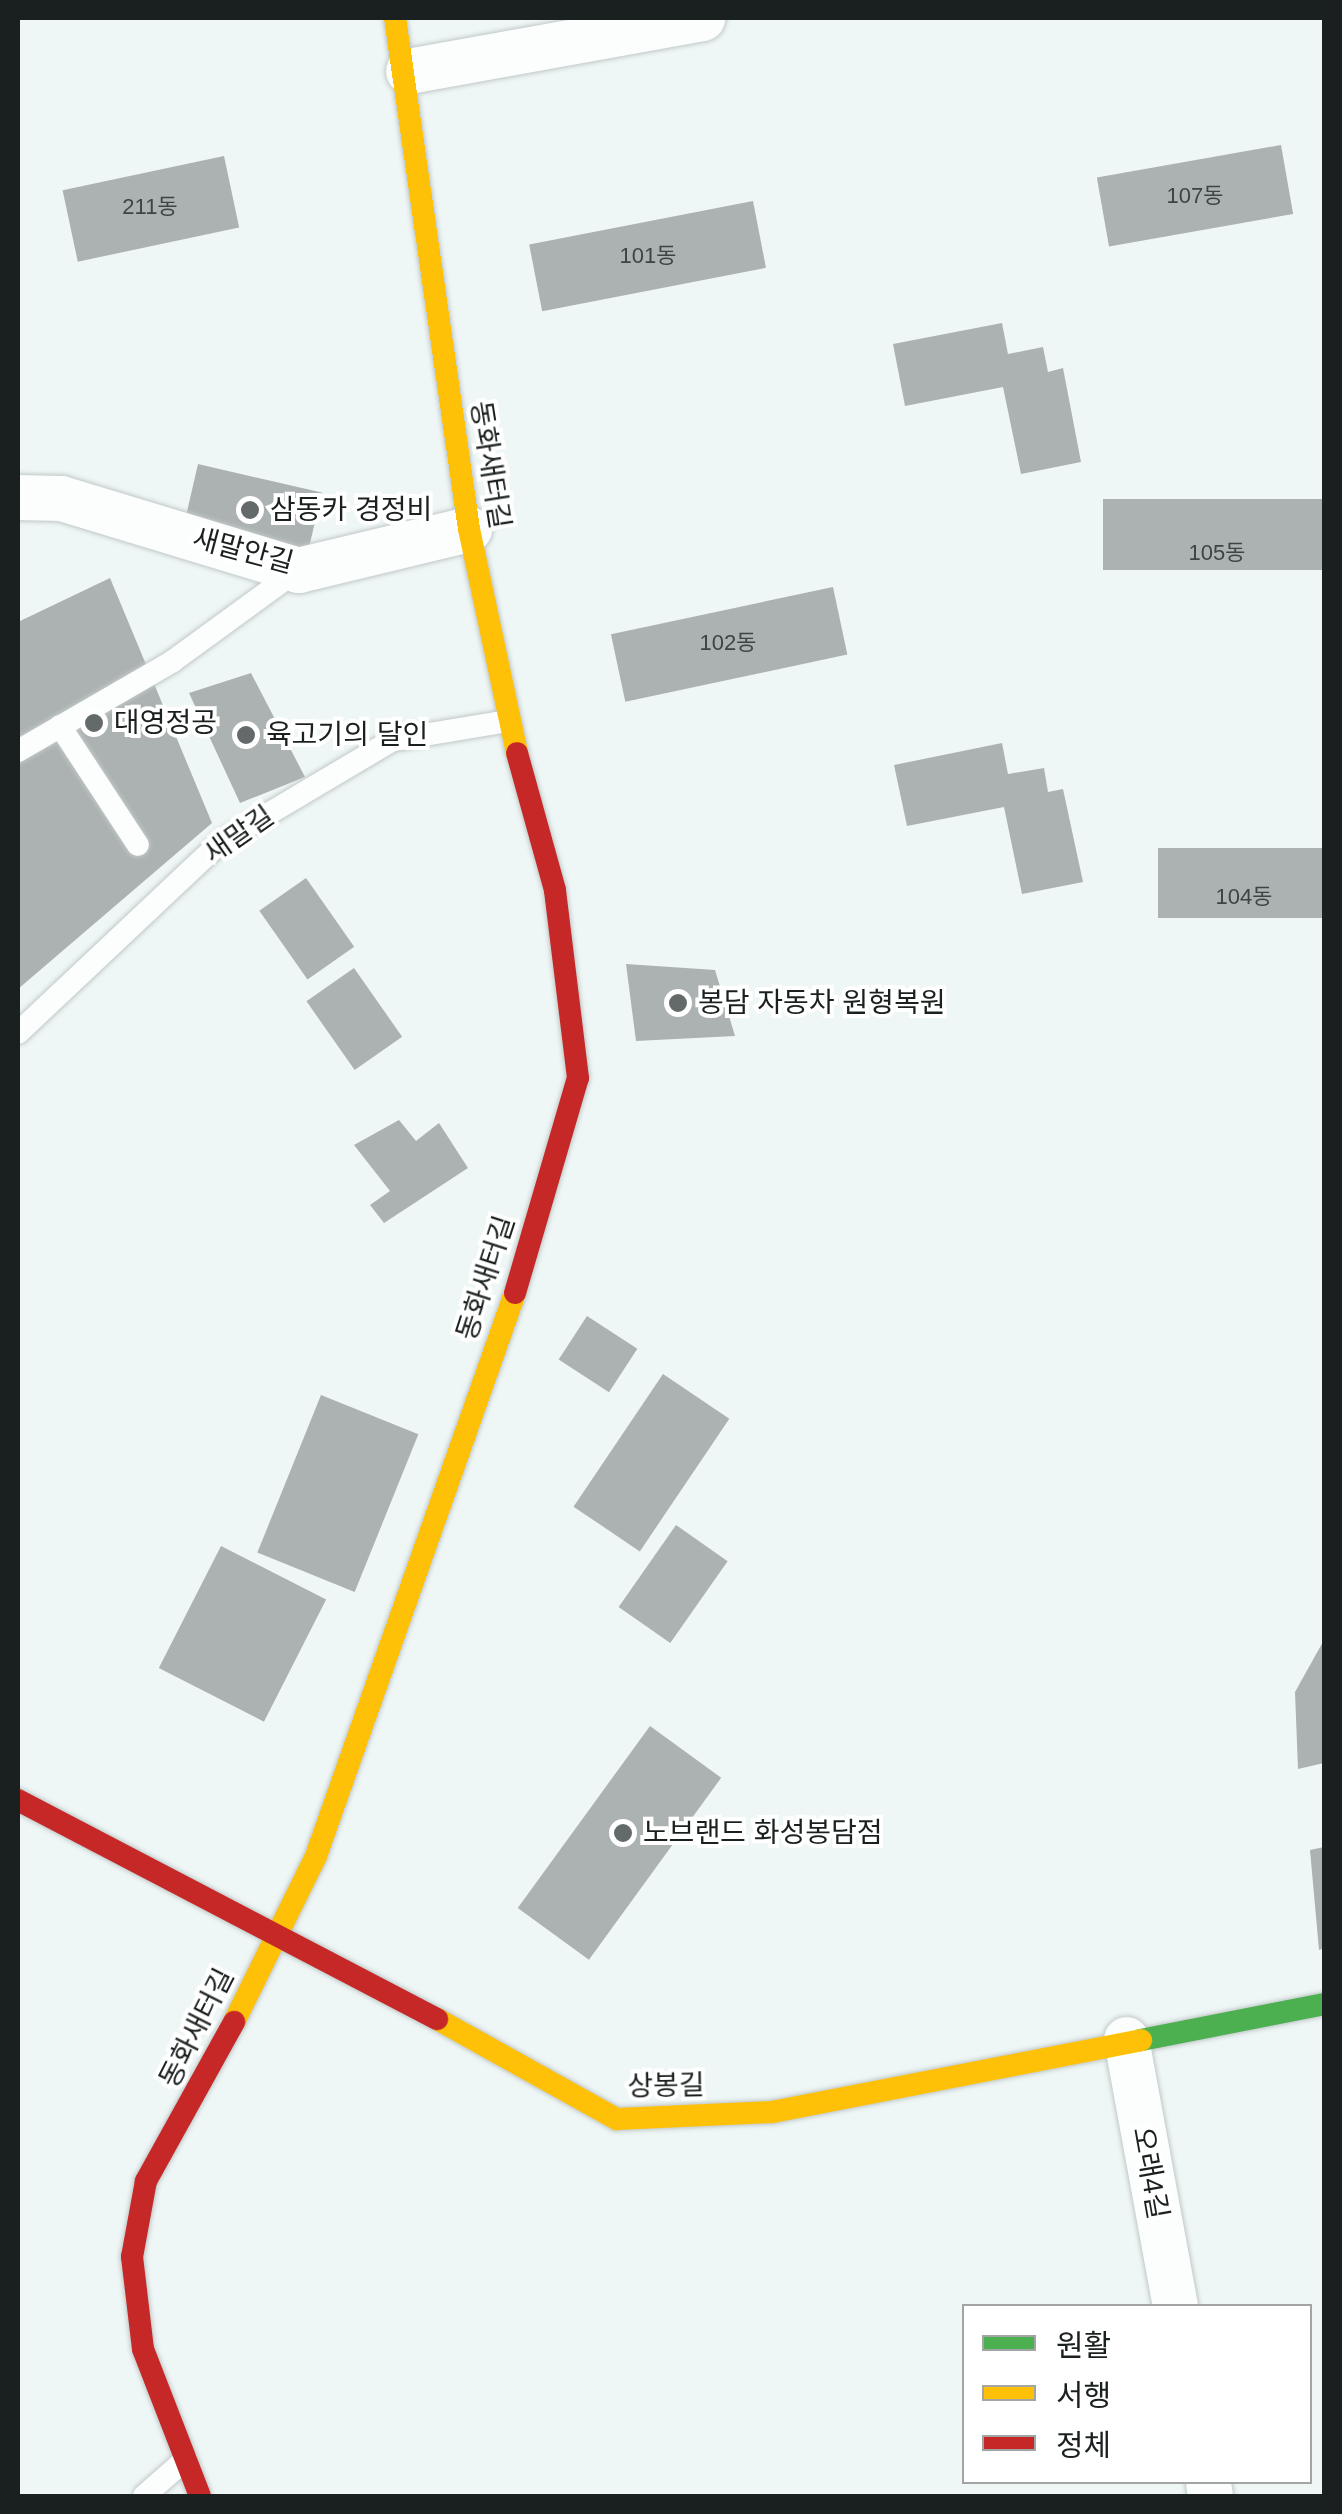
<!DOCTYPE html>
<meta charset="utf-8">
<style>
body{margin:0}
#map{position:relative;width:1342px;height:2514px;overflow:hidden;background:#eef6f6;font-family:Arial,"Noto Sans KR",sans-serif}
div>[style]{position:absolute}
.building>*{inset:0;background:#acb2b2;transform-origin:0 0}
.roads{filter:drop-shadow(0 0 2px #c2c8c8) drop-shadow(0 0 2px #c2c8c8)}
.lane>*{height:22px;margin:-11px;padding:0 11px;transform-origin:11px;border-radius:11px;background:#fcfefe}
.street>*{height:45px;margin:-22.5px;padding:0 22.5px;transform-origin:22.5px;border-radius:22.5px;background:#fcfefe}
.fast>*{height:22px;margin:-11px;padding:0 11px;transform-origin:11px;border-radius:11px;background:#4caf50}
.slow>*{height:22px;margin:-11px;padding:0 11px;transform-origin:11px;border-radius:11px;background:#ffc107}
.jam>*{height:22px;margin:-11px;padding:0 11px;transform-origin:11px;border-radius:11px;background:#c62828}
.dots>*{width:28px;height:28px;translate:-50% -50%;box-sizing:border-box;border:5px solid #fff;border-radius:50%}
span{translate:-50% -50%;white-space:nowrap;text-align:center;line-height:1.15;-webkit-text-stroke:8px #fff;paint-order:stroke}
.number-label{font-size:22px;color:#3e4444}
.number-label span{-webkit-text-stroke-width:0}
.street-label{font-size:28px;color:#1a1f1f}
.poi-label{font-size:28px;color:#1a1f1f}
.left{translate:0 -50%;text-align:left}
.frame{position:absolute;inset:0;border:20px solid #1a1f1f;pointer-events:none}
.legend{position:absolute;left:962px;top:2304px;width:350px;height:180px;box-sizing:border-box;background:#fff;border:2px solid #a3a5a5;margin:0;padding:12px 18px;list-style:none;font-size:30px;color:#1a1f1f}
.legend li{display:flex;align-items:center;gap:20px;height:50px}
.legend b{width:50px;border:2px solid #a3a5a5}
</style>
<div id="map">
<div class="building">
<div style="left:1281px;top:145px;width:70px;height:187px;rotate:80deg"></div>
<div style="left:224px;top:156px;width:73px;height:165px;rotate:78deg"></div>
<div style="left:753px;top:201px;width:68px;height:228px;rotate:79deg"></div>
<div style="clip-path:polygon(1002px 323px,1008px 354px,1043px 347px,1048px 372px,1063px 368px,1081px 462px,1021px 474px,1003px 387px,905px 406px,893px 344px)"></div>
<div style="left:198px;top:464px;width:127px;height:67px;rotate:13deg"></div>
<div style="left:1324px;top:499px;width:71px;height:221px;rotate:90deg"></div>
<div style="clip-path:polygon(110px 578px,212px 823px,18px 989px,18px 622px)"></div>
<div style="left:833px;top:587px;width:69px;height:227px;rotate:78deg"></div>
<div style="clip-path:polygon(251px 673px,305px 777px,240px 803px,189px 693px)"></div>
<div style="clip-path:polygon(1002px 743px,1008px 774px,1044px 768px,1048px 792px,1063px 789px,1083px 882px,1022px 894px,1004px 807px,907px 826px,894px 765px)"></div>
<div style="left:1324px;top:848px;width:70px;height:166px;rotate:90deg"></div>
<div style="left:306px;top:878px;width:84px;height:57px;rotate:55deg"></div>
<div style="clip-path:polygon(626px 964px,715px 970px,735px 1036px,636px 1041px)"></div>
<div style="left:354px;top:968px;width:84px;height:58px;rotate:55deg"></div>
<div style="clip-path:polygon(399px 1120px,416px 1141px,439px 1123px,468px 1168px,384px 1223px,370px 1205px,390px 1191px,354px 1145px)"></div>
<div style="left:587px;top:1316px;width:60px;height:52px;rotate:33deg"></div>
<div style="left:663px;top:1374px;width:80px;height:160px;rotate:34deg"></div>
<div style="left:321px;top:1395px;width:105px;height:170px;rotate:22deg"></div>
<div style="left:676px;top:1525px;width:63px;height:100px;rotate:35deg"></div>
<div style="left:221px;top:1546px;width:118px;height:137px;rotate:27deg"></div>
<div style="clip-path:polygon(1324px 1640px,1324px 1763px,1298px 1769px,1295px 1692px)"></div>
<div style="left:650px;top:1726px;width:88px;height:225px;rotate:36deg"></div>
<div style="clip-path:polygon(1324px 1847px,1324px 1948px,1319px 1950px,1310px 1850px)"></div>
</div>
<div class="roads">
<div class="lane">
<div style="left:60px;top:726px;width:142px;rotate:56.8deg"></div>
<div style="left:18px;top:751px;width:179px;rotate:-30.1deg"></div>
<div style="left:173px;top:661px;width:155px;rotate:-36.1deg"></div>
<div style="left:18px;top:1033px;width:279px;rotate:-43.3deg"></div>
<div style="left:221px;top:842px;width:200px;rotate:-30.7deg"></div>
<div style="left:393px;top:740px;width:117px;rotate:-9.4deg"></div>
<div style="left:144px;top:2496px;width:56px;rotate:-41.4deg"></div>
</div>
<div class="street">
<div style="left:408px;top:71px;width:299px;rotate:-10.2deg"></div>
<div style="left:18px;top:497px;width:43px;rotate:1.3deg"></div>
<div style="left:61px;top:498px;width:248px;rotate:16.9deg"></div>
<div style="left:298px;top:570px;width:176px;rotate:-13.5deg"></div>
<div style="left:1126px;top:2039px;width:271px;rotate:79.6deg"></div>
<div style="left:1208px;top:2482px;width:14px;rotate:82deg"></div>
</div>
<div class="fast">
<div style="left:1141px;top:2040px;width:187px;rotate:-11.1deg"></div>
</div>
<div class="slow">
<div style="left:395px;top:18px;width:516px;rotate:81.76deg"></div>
<div style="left:469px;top:529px;width:229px;rotate:77.9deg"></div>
<div style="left:437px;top:2019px;width:206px;rotate:29.1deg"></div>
<div style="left:617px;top:2119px;width:155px;rotate:-2.6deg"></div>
<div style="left:772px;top:2112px;width:376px;rotate:-11deg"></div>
<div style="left:234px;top:2022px;width:185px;rotate:-63.7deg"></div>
<div style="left:316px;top:1856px;width:597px;rotate:-70.53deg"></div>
</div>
<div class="jam">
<div style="left:515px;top:1293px;width:224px;rotate:-73.7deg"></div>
<div style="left:578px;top:1078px;width:189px;rotate:-97deg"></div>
<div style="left:555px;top:890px;width:142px;rotate:-105.5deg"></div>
<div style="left:18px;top:1800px;width:473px;rotate:27.6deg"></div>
<div style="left:200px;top:2496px;width:158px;rotate:-111.2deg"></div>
<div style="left:143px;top:2349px;width:93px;rotate:-96.8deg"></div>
<div style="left:132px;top:2257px;width:77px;rotate:-79.6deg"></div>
<div style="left:146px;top:2181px;width:182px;rotate:-61deg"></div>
</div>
</div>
<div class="dots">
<div style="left:250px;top:510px;background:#646a6a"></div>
<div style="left:94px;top:723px;background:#646a6a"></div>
<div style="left:246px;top:735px;background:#646a6a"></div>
<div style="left:678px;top:1003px;background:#646a6a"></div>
<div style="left:623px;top:1833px;background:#646a6a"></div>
</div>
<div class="number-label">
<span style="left:1195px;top:196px">107동</span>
<span style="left:150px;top:207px">211동</span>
<span style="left:648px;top:256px">101동</span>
<span style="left:1217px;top:553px">105동</span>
<span style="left:728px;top:643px">102동</span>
<span style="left:1244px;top:897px">104동</span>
</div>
<div class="street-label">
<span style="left:490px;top:465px;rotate:81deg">동화새터길</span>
<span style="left:243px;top:551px;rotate:15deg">새말안길</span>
<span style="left:239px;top:835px;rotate:-35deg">새말길</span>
<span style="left:486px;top:1278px;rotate:-72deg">동화새터길</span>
<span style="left:197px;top:2028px;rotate:-63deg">동화새터길</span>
<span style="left:666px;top:2086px;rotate:-1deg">상봉길</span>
<span style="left:1150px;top:2173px;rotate:80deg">오래4길</span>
</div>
<div class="poi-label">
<span class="left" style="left:270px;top:510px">삼동카 경정비</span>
<span class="left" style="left:114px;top:723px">대영정공</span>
<span class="left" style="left:266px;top:735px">육고기의 달인</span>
<span class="left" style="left:698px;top:1003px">봉담 자동차 원형복원</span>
<span class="left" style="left:643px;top:1833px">노브랜드 화성봉담점</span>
</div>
<div class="frame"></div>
<ul class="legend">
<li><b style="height:12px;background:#4caf50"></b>원활</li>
<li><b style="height:12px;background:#ffc107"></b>서행</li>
<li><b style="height:12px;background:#c62828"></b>정체</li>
</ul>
</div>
